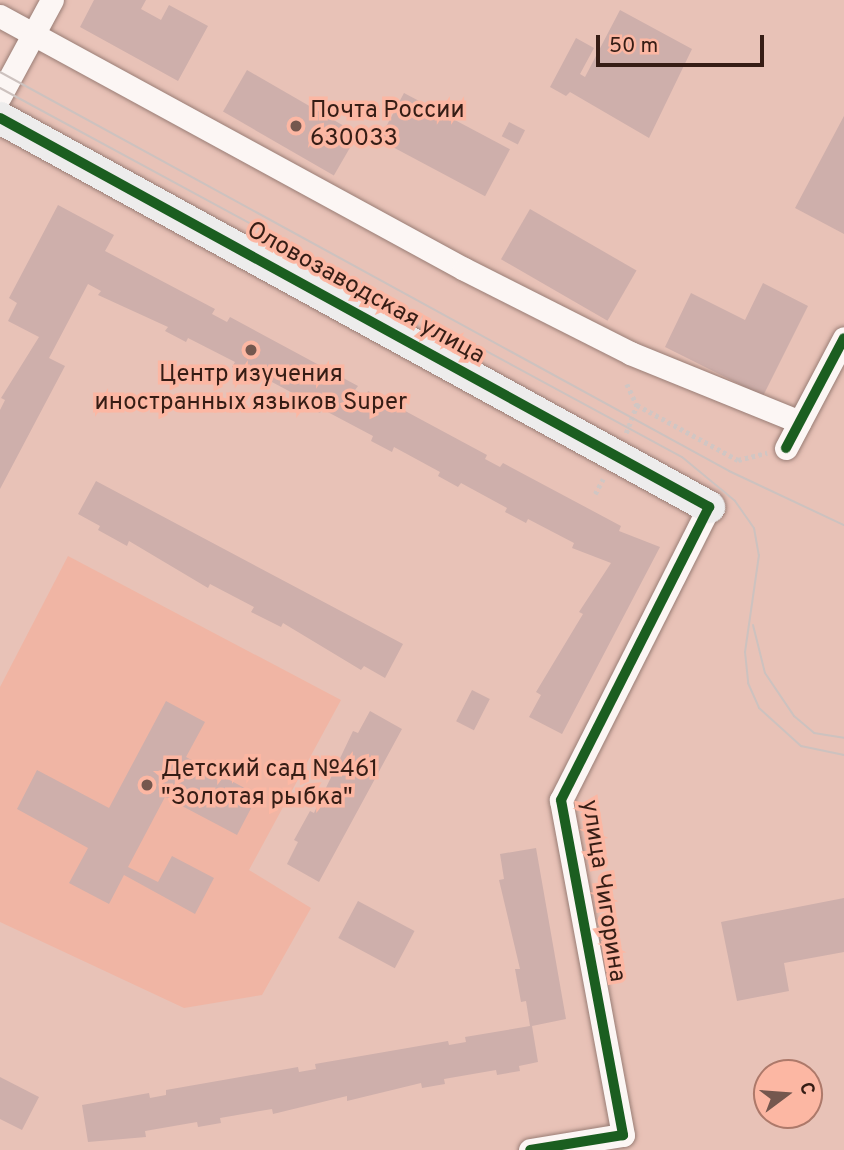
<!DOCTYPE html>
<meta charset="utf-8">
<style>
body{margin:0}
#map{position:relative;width:844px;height:1150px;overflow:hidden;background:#e8c2b7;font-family:Overpass,sans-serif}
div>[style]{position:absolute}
.built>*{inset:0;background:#f0b5a4}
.building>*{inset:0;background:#ceafab;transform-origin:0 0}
.path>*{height:4.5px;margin-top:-2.25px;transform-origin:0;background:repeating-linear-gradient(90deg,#d1c6c3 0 3.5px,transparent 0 7px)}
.roads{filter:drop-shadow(0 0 2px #997d75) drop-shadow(0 0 2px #997d75)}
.street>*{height:23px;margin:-11.5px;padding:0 11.5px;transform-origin:11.5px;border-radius:11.5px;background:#fcf6f4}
.secondary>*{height:32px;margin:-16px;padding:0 16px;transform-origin:16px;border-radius:16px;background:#edecec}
.tram>*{height:2px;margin:-1px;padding:0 1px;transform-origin:1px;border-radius:1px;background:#cdc2bf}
.cycleway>*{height:10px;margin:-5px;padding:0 5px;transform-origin:5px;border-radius:5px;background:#1b5e20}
.dots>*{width:19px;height:19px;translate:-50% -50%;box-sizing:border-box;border:4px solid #fcb7a3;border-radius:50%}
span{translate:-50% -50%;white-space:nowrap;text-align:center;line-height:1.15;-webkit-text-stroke:7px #fcb7a3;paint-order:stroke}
.poi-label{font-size:24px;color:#361d15}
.left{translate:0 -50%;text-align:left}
.street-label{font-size:24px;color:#361d15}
.north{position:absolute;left:753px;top:1059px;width:70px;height:70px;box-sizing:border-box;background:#fcb7a3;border:2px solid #ad796a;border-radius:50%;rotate:74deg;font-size:19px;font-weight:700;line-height:28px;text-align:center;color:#361d15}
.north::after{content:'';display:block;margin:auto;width:24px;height:32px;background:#74574e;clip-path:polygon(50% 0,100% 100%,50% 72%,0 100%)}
.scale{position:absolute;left:596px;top:35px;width:168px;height:32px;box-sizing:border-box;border:4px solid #361d15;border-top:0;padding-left:9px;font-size:21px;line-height:24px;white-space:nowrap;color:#361d15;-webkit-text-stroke:5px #fcb7a3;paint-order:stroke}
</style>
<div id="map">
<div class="built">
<div style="clip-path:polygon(68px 556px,341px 700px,249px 870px,311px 908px,262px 995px,184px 1008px,0 922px,0 687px)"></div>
</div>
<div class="building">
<div style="clip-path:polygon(94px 0,146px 0,141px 9px,161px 20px,169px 5px,208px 26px,178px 81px,80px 27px)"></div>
<div style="clip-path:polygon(620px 10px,692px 49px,649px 138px,570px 92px,566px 96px,550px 87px,576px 38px,594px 48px,580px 74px,585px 77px)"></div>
<div style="left:247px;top:70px;width:128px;height:48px;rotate:30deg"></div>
<div style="left:404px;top:93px;width:120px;height:53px;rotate:28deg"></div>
<div style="clip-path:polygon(844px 116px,844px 234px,795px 208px)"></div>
<div style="left:509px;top:122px;width:18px;height:16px;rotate:27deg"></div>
<div style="clip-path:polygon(58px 205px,114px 235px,105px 251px,215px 309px,212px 314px,227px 322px,230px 317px,358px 386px,355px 390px,366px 396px,368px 391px,487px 455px,485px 459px,500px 467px,503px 463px,621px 526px,619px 531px,660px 547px,562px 734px,529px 717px,541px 695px,536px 692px,583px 614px,579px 612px,611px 563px,572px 548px,574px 543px,528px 519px,526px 523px,505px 512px,507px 508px,461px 483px,458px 487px,438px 476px,440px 472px,394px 447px,392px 452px,371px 441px,373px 436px,322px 409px,320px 413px,299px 403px,302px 398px,255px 373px,253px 378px,232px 367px,235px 362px,188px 338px,186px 342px,165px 331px,168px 327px,98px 295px,101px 291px,88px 284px,49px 358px,65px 366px,0 489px,0 410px,5px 400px,1px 398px,39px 337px,8px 321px,17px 303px,9px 298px)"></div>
<div style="left:530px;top:209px;width:123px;height:58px;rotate:30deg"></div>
<div style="clip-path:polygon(763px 283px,808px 306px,763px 396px,665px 347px,691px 293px,745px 320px)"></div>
<div style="clip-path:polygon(96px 481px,403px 644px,385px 678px,364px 666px,361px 670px,283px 623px,281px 627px,251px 612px,254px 607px,210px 584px,208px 588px,129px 541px,127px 546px,98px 530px,100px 526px,78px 514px)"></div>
<div style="left:472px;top:690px;width:20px;height:35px;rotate:27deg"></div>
<div style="clip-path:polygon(166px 701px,205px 722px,186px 757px,258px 795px,237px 835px,165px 797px,128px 867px,158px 882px,172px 856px,214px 878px,195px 914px,124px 875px,109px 904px,69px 883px,88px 848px,17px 809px,37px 770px,109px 808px)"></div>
<div style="clip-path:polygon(370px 711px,402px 729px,319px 882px,287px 864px,298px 842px,294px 840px,310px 811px,314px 813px,353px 731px,358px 733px)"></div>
<div style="clip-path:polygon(536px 848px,566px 1019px,532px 1026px,538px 1062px,519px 1066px,520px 1071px,497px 1075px,496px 1070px,444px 1079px,445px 1084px,422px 1088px,421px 1083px,347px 1101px,347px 1096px,273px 1114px,272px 1109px,220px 1118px,221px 1123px,198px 1127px,197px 1122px,145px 1131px,146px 1137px,88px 1142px,82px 1105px,149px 1093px,150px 1098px,166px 1095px,166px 1090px,298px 1067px,299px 1072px,316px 1069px,315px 1064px,448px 1041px,449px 1045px,466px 1042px,465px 1037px,530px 1026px,526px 1001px,521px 1002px,515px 969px,520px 969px,499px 880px,504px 879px,500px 854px)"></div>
<div style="clip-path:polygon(844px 898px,844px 952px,784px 963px,789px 991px,737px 1001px,721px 922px)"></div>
<div style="left:358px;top:901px;width:64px;height:42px;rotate:28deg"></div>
<div style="clip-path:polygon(0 1077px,39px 1097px,22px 1130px,0 1119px)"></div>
</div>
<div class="path">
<div style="left:627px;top:384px;width:23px;rotate:65deg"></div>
<div style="left:637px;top:405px;width:115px;rotate:28.6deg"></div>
<div style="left:738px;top:460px;width:30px;rotate:-14deg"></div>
<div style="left:626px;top:433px;width:30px;rotate:-69deg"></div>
<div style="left:595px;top:494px;width:17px;rotate:-62deg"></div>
</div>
<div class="roads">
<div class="street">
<div style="left:0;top:16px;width:528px;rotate:28.6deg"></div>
<div style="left:464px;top:269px;width:186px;rotate:26.8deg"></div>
<div style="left:630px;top:353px;width:183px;rotate:22.1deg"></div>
<div style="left:0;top:96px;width:109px;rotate:-61.6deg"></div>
<div style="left:786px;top:448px;width:124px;rotate:-62.2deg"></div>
<div style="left:530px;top:1150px;width:94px;rotate:-9.2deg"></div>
<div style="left:623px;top:1135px;width:341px;rotate:-100.5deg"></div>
<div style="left:561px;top:800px;width:328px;rotate:-63.2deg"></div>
</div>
<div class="secondary">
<div style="left:0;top:118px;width:809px;rotate:28.75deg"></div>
</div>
</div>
<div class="tram">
<div style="left:0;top:72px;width:831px;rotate:28.69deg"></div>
<div style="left:729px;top:471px;width:127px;rotate:25.2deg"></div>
<div style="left:0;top:88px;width:775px;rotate:28.42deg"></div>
<div style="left:682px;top:457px;width:69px;rotate:39.7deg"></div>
<div style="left:735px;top:501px;width:33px;rotate:55deg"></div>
<div style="left:754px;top:528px;width:27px;rotate:80deg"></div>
<div style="left:759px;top:555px;width:98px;rotate:98.2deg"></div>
<div style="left:745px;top:652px;width:31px;rotate:84deg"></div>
<div style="left:748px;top:683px;width:27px;rotate:66deg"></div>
<div style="left:759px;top:708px;width:57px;rotate:42.1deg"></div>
<div style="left:801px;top:746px;width:44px;rotate:11.8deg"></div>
<div style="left:753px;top:625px;width:49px;rotate:76deg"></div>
<div style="left:765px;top:673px;width:52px;rotate:56deg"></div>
<div style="left:794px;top:716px;width:26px;rotate:40deg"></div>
<div style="left:814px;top:733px;width:30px;rotate:9deg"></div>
</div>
<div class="cycleway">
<div style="left:0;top:118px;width:809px;rotate:28.75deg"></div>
<div style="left:709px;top:507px;width:328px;rotate:116.8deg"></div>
<div style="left:561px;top:800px;width:341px;rotate:79.5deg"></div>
<div style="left:623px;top:1135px;width:94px;rotate:170.8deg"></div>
<div style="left:786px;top:448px;width:124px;rotate:-62.2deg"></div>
</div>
<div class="dots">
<div style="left:296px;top:126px;background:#74574e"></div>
<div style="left:251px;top:350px;background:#74574e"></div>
<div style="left:147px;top:785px;background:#74574e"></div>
</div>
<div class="poi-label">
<span class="left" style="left:310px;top:126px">Почта России<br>630033</span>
<span style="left:251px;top:390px">Центр изучения<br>иностранных языков Super</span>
<span class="left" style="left:161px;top:785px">Детский сад №461<br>"Золотая рыбка"</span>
</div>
<div class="street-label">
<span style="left:365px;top:294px;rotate:29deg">Оловозаводская улица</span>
<span style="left:602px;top:891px;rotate:81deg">улица Чигорина</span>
</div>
<div class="north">С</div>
<div class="scale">50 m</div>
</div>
